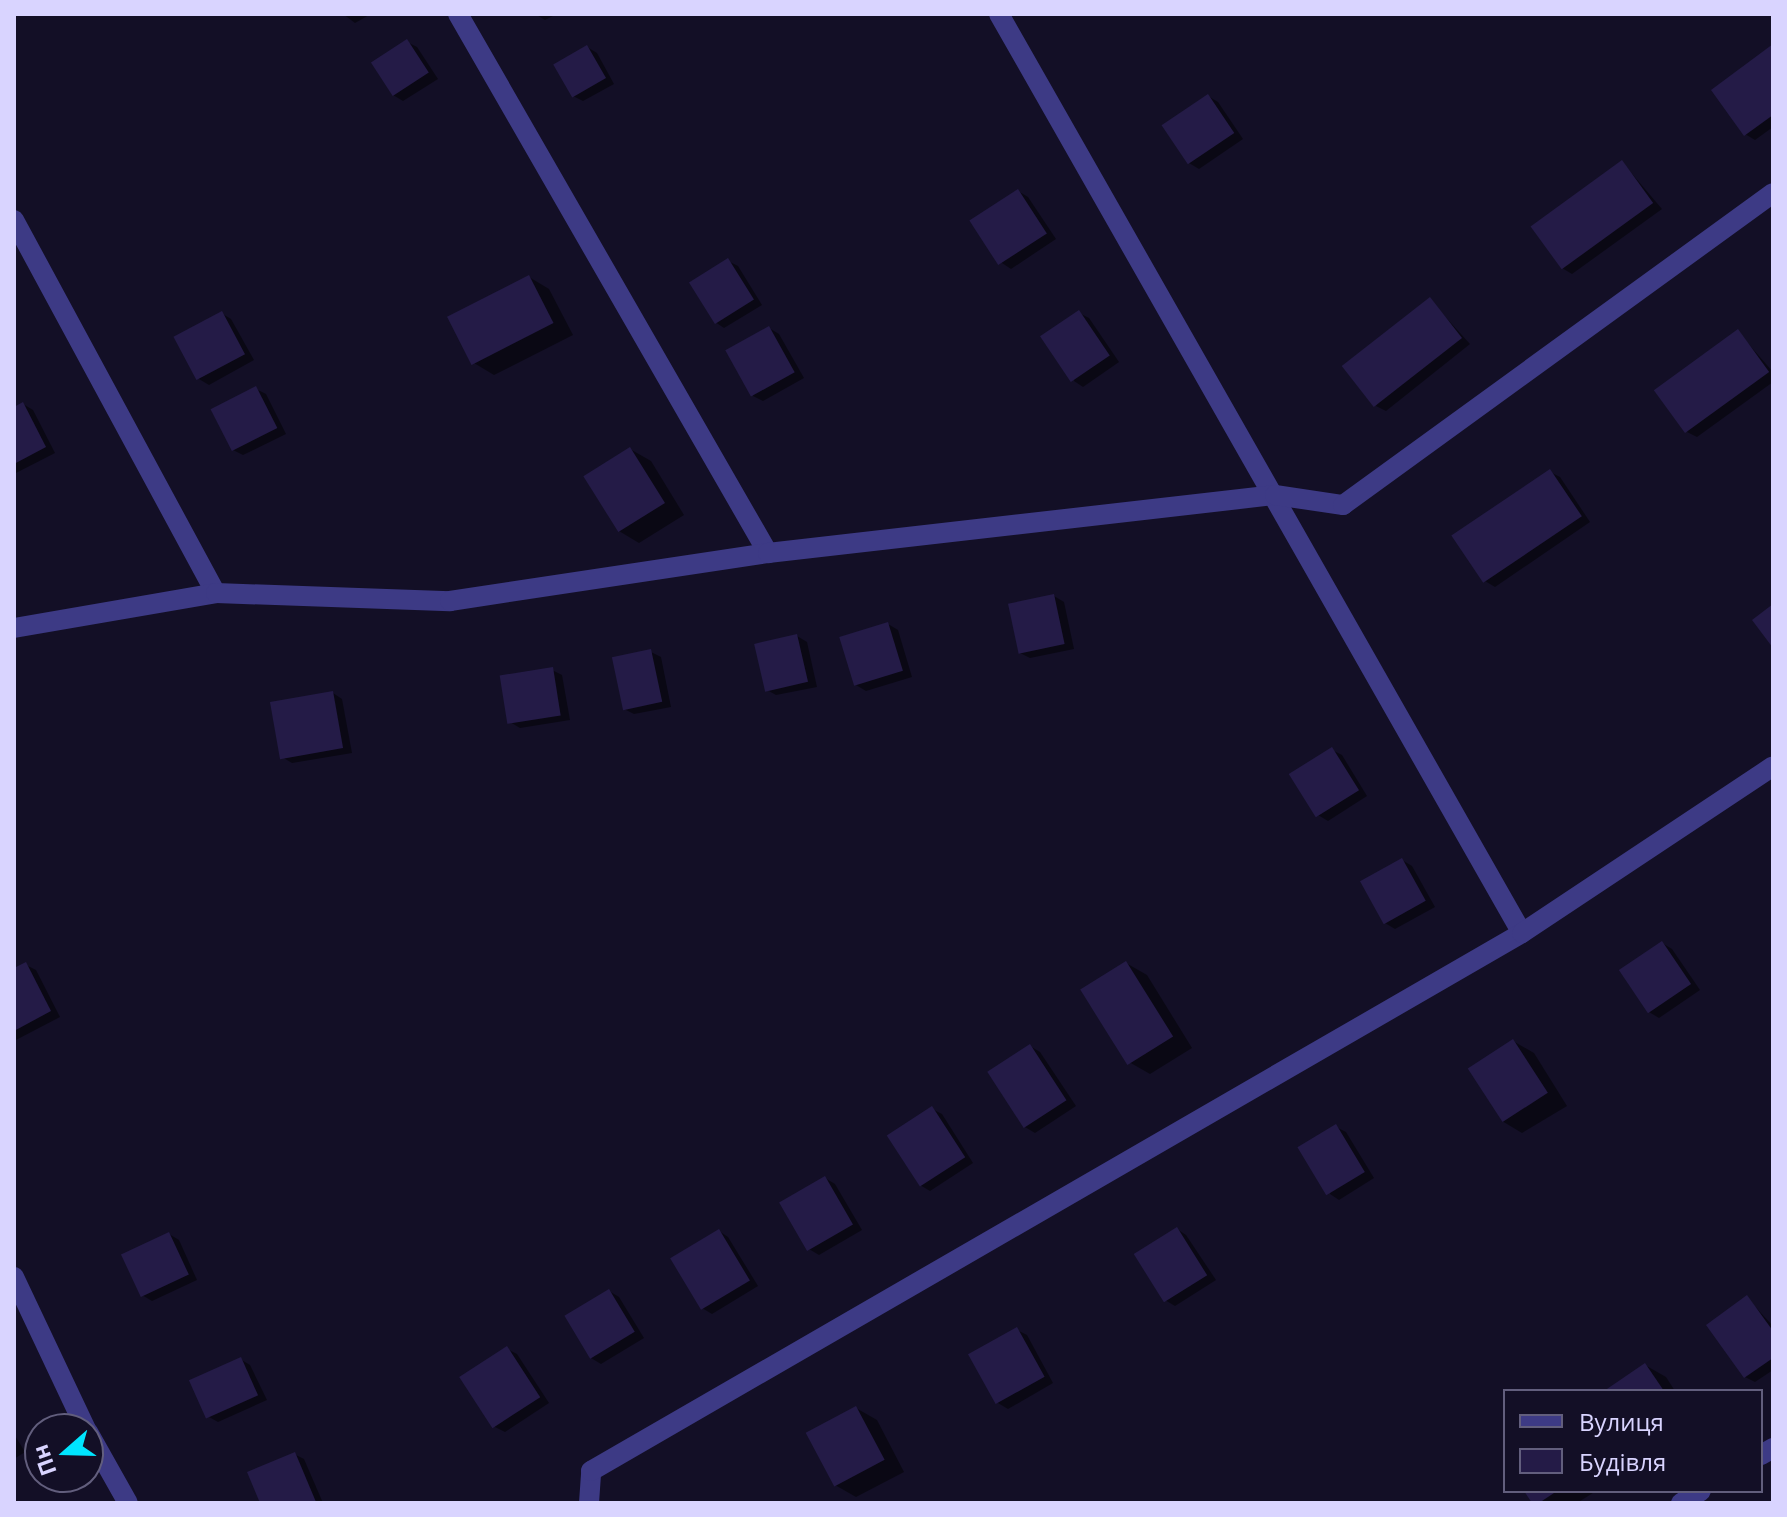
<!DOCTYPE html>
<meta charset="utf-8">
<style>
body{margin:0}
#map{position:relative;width:1787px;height:1517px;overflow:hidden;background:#130f26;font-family:"Open Sans",sans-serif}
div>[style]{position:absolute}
.shadow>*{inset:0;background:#0007}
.building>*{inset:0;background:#241b47;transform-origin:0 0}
.minor>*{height:20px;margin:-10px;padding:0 10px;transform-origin:10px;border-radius:10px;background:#3d3a85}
span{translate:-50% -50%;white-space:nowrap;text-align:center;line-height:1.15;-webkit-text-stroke:6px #130f26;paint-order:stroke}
.frame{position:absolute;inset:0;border:16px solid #d9d4ff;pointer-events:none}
.legend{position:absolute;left:1503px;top:1389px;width:260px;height:104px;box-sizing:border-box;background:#130f26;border:2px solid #625e7d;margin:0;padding:10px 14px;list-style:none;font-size:24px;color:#d9d4ff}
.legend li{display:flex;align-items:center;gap:16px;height:40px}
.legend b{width:40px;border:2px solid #625e7d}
.north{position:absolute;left:24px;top:1413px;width:80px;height:80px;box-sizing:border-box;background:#130f26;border:2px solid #625e7d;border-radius:50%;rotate:250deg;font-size:22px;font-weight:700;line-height:32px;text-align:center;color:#d9d4ff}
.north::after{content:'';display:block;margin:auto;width:28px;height:36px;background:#00e5ff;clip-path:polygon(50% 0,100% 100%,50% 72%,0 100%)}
</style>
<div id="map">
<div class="shadow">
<div style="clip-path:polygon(343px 14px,371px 14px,355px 23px)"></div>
<div style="clip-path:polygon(535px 14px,557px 14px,545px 20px)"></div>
<div style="clip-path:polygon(407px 42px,417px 47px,438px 79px,403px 101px,393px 95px)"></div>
<div style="clip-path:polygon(587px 47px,597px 53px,614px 84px,583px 101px,573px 96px)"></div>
<div style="clip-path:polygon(1773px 47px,1773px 127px,1755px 140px,1745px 134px)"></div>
<div style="clip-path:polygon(1208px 96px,1218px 102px,1243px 139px,1199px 169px,1189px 163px)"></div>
<div style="clip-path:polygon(1622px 162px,1662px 209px,1572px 274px,1562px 268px)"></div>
<div style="clip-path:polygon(1018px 191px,1028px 197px,1056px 239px,1011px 269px,1002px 263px,973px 221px)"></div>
<div style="clip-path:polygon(728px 261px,738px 266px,762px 305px,724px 328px,715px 322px)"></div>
<div style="clip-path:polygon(529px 277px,549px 289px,573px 335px,494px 375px,474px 363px)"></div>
<div style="clip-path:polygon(1430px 300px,1470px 344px,1386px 411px,1376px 406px)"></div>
<div style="clip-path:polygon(221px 313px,231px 319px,254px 360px,209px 385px,199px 379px)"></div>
<div style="clip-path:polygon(1079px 313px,1089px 318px,1119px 362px,1083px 387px,1074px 381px)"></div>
<div style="clip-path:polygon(769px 328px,779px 334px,804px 378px,763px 401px,753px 396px)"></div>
<div style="clip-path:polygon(1738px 332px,1773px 372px,1773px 382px,1697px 437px,1687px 432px)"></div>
<div style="clip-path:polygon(256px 389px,266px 394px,286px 434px,243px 455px,233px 450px)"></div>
<div style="clip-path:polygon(23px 404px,33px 410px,55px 453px,14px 474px,14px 409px)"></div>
<div style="clip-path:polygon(630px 449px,651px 461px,684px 515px,639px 543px,619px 531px)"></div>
<div style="clip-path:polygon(1550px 472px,1560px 477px,1590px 522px,1495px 587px,1485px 581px)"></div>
<div style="clip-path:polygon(1054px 596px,1064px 602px,1074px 649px,1030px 658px,1020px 653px)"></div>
<div style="clip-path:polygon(888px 624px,898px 630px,912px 677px,866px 691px,856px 685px)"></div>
<div style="clip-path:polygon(797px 636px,807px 642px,817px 687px,776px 695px,767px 690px)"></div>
<div style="clip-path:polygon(651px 652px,661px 657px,671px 707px,634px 714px,624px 709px)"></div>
<div style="clip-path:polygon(552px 670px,562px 675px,570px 720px,520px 728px,510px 722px)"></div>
<div style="clip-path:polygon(333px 693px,342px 699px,352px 753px,292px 763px,282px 757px)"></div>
<div style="clip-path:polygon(1332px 750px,1342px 755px,1367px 796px,1328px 821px,1318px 815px)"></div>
<div style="clip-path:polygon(1402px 860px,1412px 866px,1435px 907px,1395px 929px,1385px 923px)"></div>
<div style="clip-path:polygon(1662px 943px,1672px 949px,1700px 990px,1659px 1018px,1649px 1012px)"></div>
<div style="clip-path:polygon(1126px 963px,1147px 975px,1192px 1048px,1150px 1074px,1129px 1062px)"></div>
<div style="clip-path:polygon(26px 965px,36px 970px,60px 1017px,14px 1041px,14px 971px)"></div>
<div style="clip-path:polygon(1513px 1041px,1534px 1053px,1567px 1106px,1522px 1133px,1502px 1121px)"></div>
<div style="clip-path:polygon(1030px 1046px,1040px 1052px,1076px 1106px,1035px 1133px,1025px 1127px)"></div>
<div style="clip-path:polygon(932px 1109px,942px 1114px,973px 1163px,930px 1191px,920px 1185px)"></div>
<div style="clip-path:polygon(1336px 1127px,1346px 1132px,1374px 1178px,1339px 1200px,1330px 1194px)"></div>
<div style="clip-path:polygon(825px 1178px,835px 1184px,862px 1230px,819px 1255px,809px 1249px)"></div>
<div style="clip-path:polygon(1177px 1229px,1186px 1235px,1216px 1280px,1175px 1306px,1165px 1300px)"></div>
<div style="clip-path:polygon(719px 1231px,728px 1237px,758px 1286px,712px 1314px,702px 1308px)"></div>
<div style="clip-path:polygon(169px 1234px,179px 1240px,197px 1280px,152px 1301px,142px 1295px)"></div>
<div style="clip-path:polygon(609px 1291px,619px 1297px,644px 1338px,601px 1364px,591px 1358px)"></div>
<div style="clip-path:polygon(1747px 1298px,1773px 1326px,1773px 1370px,1755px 1382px,1745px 1377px)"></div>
<div style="clip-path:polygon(1017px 1330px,1027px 1335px,1053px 1383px,1008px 1409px,998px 1403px)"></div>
<div style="clip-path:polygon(507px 1349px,517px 1354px,549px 1403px,505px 1432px,495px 1427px)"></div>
<div style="clip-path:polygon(240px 1359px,250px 1365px,267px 1400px,218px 1422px,209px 1417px)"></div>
<div style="clip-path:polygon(1645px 1365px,1666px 1377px,1675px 1391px,1607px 1391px)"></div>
<div style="clip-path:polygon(856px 1408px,877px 1420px,904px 1472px,856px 1497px,835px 1485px)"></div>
<div style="clip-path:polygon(14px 1434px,25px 1452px,14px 1459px)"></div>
<div style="clip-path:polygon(294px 1454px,304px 1459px,323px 1503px,262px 1503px,249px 1473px)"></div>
<div style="clip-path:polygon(1527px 1491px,1596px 1491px,1577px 1503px,1534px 1503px)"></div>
</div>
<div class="building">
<div style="left:407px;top:39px;width:40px;height:43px;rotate:57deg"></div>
<div style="clip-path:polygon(1773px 44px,1773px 115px,1744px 136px,1711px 90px)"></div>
<div style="left:587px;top:45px;width:38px;height:39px;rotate:60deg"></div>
<div style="left:1208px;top:94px;width:47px;height:56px;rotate:56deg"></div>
<div style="left:1622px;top:160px;width:53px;height:113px;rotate:54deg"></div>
<div style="left:1018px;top:189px;width:53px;height:58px;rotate:57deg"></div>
<div style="left:728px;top:258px;width:49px;height:46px;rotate:58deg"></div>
<div style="left:529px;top:275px;width:54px;height:92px;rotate:63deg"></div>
<div style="left:1430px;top:297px;width:52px;height:112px;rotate:52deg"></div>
<div style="left:1079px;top:310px;width:55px;height:47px;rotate:56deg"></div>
<div style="left:222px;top:311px;width:49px;height:55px;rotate:62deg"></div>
<div style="left:769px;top:326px;width:53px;height:50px;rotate:61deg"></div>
<div style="left:1738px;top:329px;width:53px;height:104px;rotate:54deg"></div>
<div style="left:256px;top:386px;width:47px;height:51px;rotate:63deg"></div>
<div style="clip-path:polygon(23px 402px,46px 447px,14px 464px,14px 407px)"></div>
<div style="left:630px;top:447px;width:66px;height:55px;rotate:58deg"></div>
<div style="left:1550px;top:469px;width:57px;height:119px;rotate:56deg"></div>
<div style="left:1054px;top:594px;width:51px;height:47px;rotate:78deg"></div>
<div style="clip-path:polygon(1773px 604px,1773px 648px,1752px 620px)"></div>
<div style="left:888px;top:622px;width:51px;height:51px;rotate:73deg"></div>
<div style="left:797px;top:634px;width:49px;height:44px;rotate:77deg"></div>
<div style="left:651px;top:649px;width:54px;height:40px;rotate:78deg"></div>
<div style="left:553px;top:667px;width:49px;height:54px;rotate:81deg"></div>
<div style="left:333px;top:691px;width:58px;height:64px;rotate:80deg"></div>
<div style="left:1332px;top:747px;width:51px;height:51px;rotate:58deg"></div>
<div style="left:1402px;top:858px;width:49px;height:48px;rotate:61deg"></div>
<div style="left:1662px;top:941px;width:52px;height:52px;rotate:56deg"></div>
<div style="left:1126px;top:961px;width:89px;height:54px;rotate:58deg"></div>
<div style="clip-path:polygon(26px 962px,51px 1011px,14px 1031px,14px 968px)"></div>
<div style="left:1513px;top:1039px;width:64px;height:54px;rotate:57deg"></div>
<div style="left:1030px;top:1044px;width:67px;height:51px;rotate:57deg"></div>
<div style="left:932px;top:1106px;width:61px;height:54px;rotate:57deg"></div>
<div style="left:1336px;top:1124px;width:56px;height:45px;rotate:59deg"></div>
<div style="left:825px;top:1176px;width:56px;height:53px;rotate:60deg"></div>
<div style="left:1177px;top:1227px;width:57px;height:51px;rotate:58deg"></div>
<div style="left:719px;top:1229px;width:60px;height:57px;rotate:59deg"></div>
<div style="left:169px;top:1232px;width:47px;height:53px;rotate:65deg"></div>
<div style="left:609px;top:1289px;width:50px;height:52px;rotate:59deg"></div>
<div style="clip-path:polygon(1747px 1295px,1773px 1331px,1773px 1358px,1744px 1378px,1706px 1325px)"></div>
<div style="left:1017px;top:1327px;width:57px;height:56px;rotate:61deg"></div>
<div style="left:507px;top:1346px;width:61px;height:57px;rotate:57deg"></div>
<div style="left:241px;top:1357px;width:42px;height:57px;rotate:66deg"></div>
<div style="clip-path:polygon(1645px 1363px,1664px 1391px,1604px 1391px)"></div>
<div style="left:856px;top:1406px;width:61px;height:57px;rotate:62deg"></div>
<div style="clip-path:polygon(295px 1452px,316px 1502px,260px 1503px,247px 1472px)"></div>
<div style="clip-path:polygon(1524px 1491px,1557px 1491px,1539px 1503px,1532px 1503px)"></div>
</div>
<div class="minor">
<div style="left:458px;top:14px;width:622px;rotate:60.1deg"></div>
<div style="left:999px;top:14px;width:1057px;rotate:60.36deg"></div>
<div style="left:14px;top:220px;width:424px;rotate:61.6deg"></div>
<div style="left:14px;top:628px;width:205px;rotate:-9.8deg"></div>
<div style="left:216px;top:593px;width:234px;rotate:2deg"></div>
<div style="left:450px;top:601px;width:322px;rotate:-8.6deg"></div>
<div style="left:768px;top:553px;width:510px;rotate:-6.53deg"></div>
<div style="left:1275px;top:495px;width:69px;rotate:8.4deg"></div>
<div style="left:1343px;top:505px;width:531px;rotate:-35.96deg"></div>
<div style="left:14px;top:1277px;width:168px;rotate:64.7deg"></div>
<div style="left:88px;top:1432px;width:81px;rotate:60.6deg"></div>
<div style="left:1761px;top:1455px;width:14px;rotate:-30deg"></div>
<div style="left:589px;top:1503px;width:32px;rotate:-86deg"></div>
<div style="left:591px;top:1471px;width:1075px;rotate:-30.02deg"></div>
<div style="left:1522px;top:933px;width:301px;rotate:-33.6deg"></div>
<div style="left:1681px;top:1503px;width:23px;rotate:-31deg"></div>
</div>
<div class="frame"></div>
<ul class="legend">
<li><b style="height:10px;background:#3d3a85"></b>Вулиця</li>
<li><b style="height:22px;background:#241b47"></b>Будівля</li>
</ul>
<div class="north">Пн</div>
</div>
